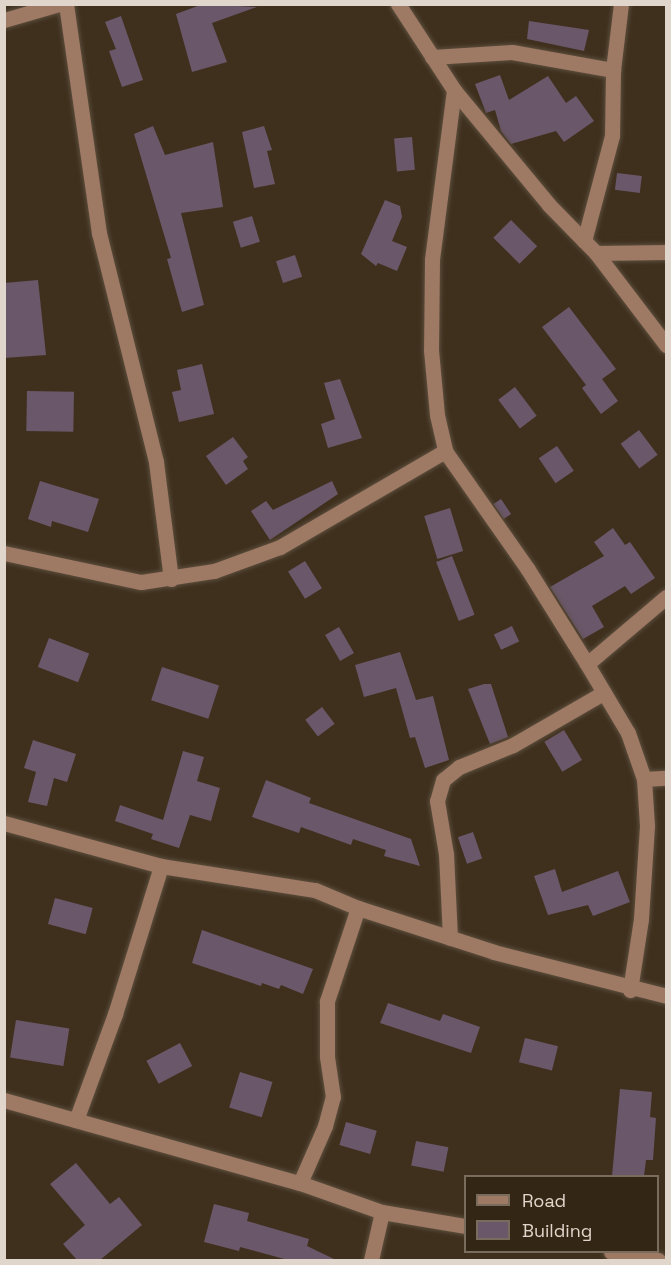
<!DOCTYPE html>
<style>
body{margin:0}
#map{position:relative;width:671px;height:1265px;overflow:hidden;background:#3f301e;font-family:"Space Grotesk",sans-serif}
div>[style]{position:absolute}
.building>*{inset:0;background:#6a5769;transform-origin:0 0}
.roads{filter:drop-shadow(0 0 2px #5c4e3d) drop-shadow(0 0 2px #5c4e3d)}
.minor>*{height:15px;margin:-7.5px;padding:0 7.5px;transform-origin:7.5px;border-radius:7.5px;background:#9e7964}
span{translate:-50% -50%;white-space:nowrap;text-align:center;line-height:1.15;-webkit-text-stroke:6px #342614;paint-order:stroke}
.frame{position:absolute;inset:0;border:6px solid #e0d6cb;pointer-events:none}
.legend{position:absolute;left:464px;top:1175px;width:195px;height:78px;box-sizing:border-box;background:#342614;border:2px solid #796c5d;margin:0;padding:8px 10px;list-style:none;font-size:18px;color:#e0d6cb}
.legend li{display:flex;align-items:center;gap:12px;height:30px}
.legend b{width:30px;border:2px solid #796c5d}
</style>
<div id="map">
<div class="building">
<div style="clip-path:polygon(203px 4px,257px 7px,212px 23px,227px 62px,192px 72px,176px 14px)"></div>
<div style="clip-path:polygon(121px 16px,143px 80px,122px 87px,109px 51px,116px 49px,105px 22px)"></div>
<div style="clip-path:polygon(529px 21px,589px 30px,584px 51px,527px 39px)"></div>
<div style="clip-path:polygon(500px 75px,509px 100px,548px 76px,566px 103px,576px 96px,594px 121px,564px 142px,556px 131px,511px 144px,501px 131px,495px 110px,486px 113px,475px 84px)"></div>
<div style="clip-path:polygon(153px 126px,165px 155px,213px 142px,223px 207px,181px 213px,204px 305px,182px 312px,167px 259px,171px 258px,134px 134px)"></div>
<div style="clip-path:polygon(264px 126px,272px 150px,267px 151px,275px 184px,254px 188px,242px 132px)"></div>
<div style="left:412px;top:137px;width:33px;height:18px;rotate:85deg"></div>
<div style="left:617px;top:173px;width:25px;height:17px;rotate:7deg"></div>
<div style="clip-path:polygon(385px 200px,400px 206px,402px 217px,392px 241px,407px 247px,397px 271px,378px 263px,376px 266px,361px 254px)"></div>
<div style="left:252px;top:216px;width:27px;height:20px;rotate:73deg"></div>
<div style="left:511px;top:220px;width:37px;height:25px;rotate:45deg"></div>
<div style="left:295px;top:255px;width:23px;height:20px;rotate:72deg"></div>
<div style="clip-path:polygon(38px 280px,46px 355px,4px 358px,4px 283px)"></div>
<div style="clip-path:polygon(569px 307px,616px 369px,602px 379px,618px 401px,601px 414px,582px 388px,586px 385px,542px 327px)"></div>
<div style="clip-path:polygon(202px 364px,214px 414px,179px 422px,172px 392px,181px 390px,177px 370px)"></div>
<div style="clip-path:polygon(340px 379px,362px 438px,328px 448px,321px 424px,335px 419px,324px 383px)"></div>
<div style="left:515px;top:387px;width:36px;height:21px;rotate:53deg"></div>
<div style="left:27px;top:391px;width:47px;height:40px;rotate:1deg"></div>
<div style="left:639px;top:430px;width:31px;height:23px;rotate:53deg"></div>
<div style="clip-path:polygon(233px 437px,248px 457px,243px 461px,248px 469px,226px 485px,206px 456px)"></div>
<div style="left:557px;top:446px;width:30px;height:22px;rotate:56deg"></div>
<div style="clip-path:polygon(40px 481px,99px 499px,88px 532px,52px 521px,51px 527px,28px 519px)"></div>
<div style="clip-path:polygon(332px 481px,338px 494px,270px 540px,251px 511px,266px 501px,273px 510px)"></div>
<div style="left:501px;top:499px;width:18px;height:9px;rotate:56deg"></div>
<div style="left:450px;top:508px;width:45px;height:27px;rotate:73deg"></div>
<div style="clip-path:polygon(613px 528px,625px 545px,630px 542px,655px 578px,631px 594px,625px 586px,592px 606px,604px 627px,583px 639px,550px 587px,604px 556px,594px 542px)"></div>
<div style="left:452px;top:556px;width:63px;height:17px;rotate:69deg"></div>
<div style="left:305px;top:561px;width:32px;height:20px;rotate:58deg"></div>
<div style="left:512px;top:626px;width:17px;height:20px;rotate:65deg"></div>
<div style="left:339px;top:627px;width:30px;height:16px;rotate:60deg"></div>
<div style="left:49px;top:638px;width:43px;height:31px;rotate:21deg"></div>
<div style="clip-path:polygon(400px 652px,416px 700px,433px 696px,449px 760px,425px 768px,415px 737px,410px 738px,396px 688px,364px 697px,355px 665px)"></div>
<div style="left:162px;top:667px;width:60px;height:35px;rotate:18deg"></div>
<div style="clip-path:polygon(484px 684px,491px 684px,508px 737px,490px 744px,468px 689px)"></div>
<div style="left:322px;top:707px;width:21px;height:21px;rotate:53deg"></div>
<div style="left:564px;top:730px;width:35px;height:23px;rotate:59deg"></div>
<div style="clip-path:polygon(33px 740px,76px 754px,67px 782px,54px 778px,47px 806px,28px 802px,36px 772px,24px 768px)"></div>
<div style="clip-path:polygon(183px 751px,204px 757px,197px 781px,220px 788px,211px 821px,190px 815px,179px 848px,151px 839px,153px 834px,115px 821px,120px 805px,163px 820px)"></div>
<div style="clip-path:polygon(266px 780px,311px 798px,309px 803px,411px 839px,420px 866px,384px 856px,386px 850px,353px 839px,351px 845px,301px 827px,299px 833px,252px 817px)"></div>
<div style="left:473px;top:832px;width:28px;height:16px;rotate:71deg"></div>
<div style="clip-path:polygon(555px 869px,562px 892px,618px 871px,630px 902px,593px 916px,588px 905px,548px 915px,534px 876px)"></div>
<div style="left:55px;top:898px;width:39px;height:27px;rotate:15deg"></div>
<div style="clip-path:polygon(202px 930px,313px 969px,303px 994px,281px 985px,279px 989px,262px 983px,261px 986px,192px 963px)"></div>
<div style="clip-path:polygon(388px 1003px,440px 1021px,443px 1014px,480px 1027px,471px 1053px,380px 1023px)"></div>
<div style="left:16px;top:1020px;width:54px;height:38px;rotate:9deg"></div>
<div style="left:525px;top:1038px;width:34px;height:25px;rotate:14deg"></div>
<div style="left:180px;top:1043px;width:26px;height:38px;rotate:62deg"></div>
<div style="left:240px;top:1072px;width:34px;height:37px;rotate:17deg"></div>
<div style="clip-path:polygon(620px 1089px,652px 1092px,650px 1117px,656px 1118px,653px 1160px,646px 1160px,644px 1176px,612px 1176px)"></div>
<div style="left:346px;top:1122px;width:32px;height:24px;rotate:16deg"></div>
<div style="left:416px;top:1141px;width:33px;height:25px;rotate:11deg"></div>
<div style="clip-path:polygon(76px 1163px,110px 1204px,119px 1197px,142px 1225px,100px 1260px,77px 1260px,63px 1244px,85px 1225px,50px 1184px)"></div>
<div style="clip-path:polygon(214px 1204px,249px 1213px,247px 1221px,309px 1239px,307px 1246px,336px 1260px,288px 1260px,240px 1247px,239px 1251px,204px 1242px)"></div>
</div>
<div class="roads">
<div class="minor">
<div style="left:66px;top:4px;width:231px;rotate:81.8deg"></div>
<div style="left:99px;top:233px;width:236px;rotate:76deg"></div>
<div style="left:156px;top:462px;width:118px;rotate:82.7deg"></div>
<div style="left:398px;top:4px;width:103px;rotate:56.9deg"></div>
<div style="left:454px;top:90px;width:149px;rotate:50.4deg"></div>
<div style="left:549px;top:205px;width:67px;rotate:45.6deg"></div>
<div style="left:596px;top:253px;width:116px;rotate:52.7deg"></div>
<div style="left:4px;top:20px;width:57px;rotate:-16.2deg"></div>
<div style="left:432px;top:57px;width:80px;rotate:-3.6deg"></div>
<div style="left:512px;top:52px;width:103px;rotate:10.1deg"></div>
<div style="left:613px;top:70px;width:66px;rotate:-83.1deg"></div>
<div style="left:454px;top:90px;width:171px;rotate:97.4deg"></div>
<div style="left:432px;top:260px;width:90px;rotate:90.6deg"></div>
<div style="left:431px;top:350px;width:65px;rotate:84.7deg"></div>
<div style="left:437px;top:415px;width:37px;rotate:77deg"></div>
<div style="left:445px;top:451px;width:143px;rotate:55deg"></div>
<div style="left:527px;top:568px;width:113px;rotate:58deg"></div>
<div style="left:587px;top:664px;width:80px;rotate:59.3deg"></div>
<div style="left:628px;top:733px;width:49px;rotate:70.8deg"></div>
<div style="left:644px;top:779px;width:47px;rotate:86.3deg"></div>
<div style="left:647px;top:826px;width:93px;rotate:93.7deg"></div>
<div style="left:641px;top:919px;width:72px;rotate:98.8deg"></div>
<div style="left:584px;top:241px;width:109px;rotate:-75.1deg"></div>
<div style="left:612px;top:136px;width:66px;rotate:-89.1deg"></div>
<div style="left:596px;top:253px;width:70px;rotate:-0.8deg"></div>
<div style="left:4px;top:553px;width:140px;rotate:12deg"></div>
<div style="left:141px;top:582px;width:74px;rotate:-8.6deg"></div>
<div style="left:214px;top:571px;width:70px;rotate:-20deg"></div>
<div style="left:280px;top:547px;width:191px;rotate:-30.2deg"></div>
<div style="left:587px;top:664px;width:104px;rotate:-40.3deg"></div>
<div style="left:644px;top:779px;width:22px;rotate:-3deg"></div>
<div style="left:4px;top:823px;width:163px;rotate:15.3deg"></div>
<div style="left:161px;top:866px;width:156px;rotate:8.9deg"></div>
<div style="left:315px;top:890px;width:47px;rotate:22.7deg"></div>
<div style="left:358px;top:908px;width:143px;rotate:17.9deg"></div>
<div style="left:494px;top:952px;width:178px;rotate:14.3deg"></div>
<div style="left:450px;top:938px;width:84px;rotate:-92.7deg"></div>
<div style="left:446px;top:854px;width:54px;rotate:-99.6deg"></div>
<div style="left:437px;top:801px;width:22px;rotate:-74deg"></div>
<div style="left:443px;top:780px;width:21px;rotate:-39deg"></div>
<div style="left:459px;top:767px;width:58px;rotate:-22.2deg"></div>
<div style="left:513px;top:745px;width:104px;rotate:-30deg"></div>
<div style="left:4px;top:1100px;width:307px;rotate:15.7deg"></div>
<div style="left:300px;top:1183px;width:87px;rotate:19.5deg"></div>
<div style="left:382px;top:1212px;width:85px;rotate:9.5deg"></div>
<div style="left:76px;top:1120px;width:113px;rotate:-69.8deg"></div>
<div style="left:115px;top:1014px;width:155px;rotate:-72.7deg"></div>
<div style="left:300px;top:1183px;width:62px;rotate:-66.3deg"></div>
<div style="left:325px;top:1126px;width:30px;rotate:-75deg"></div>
<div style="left:333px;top:1097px;width:40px;rotate:-98.5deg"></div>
<div style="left:327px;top:1057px;width:56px;rotate:-90deg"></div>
<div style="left:327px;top:1001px;width:98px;rotate:-71.6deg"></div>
<div style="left:611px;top:1252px;width:48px;rotate:9.7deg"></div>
<div style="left:371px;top:1260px;width:49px;rotate:-77.1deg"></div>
</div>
</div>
<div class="frame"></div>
<ul class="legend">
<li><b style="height:8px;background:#9e7964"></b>Road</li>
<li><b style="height:16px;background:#6a5769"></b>Building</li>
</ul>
</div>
